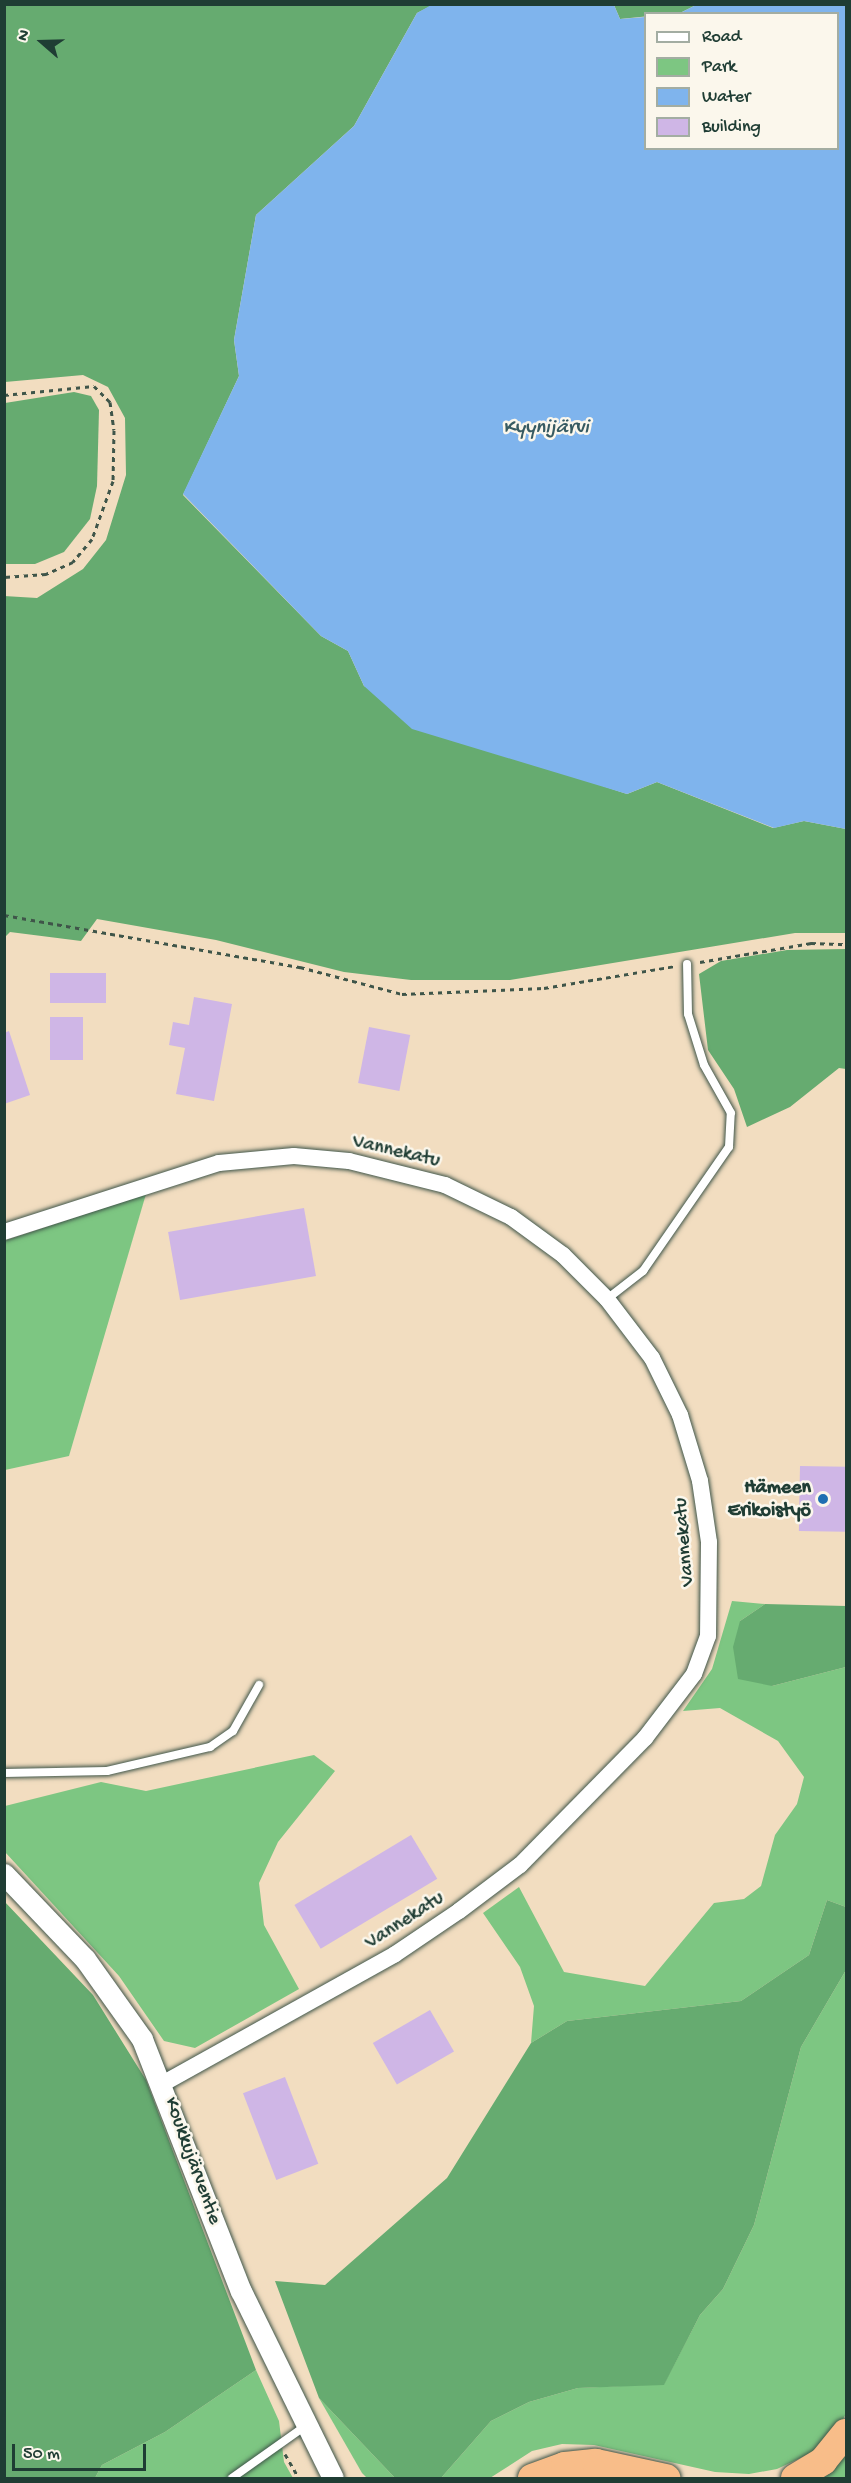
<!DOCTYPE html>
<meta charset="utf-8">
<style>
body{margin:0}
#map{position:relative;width:851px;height:2483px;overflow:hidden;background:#f2ddc0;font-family:"Gochi Hand",sans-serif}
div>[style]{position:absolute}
.green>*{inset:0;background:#7dc682}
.forest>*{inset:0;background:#66ab70}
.water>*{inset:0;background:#7fb4ed}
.building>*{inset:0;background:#cfb6e6;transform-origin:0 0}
.path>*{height:3px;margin-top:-1.5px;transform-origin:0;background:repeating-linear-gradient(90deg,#3f5549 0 4.5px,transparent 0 9px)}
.roads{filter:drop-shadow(0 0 2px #3f5549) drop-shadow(0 0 2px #3f5549)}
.service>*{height:8px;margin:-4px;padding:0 4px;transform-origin:4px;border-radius:4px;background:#fff}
.minor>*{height:16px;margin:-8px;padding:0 8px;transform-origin:8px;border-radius:8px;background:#fff}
.tertiary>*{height:21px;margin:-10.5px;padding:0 10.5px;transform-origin:10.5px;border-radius:10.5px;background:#fff}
.trunk>*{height:28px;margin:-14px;padding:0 14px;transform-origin:14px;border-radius:14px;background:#f8bd89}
.dots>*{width:16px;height:16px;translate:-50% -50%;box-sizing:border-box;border:3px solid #fbf7ec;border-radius:50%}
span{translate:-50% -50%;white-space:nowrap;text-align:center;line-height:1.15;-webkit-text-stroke:5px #fbf7ec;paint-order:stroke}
.street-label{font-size:20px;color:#1f3d34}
.poi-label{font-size:20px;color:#1f3d34;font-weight:700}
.right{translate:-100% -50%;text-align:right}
.water-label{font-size:21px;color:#375b62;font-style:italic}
.frame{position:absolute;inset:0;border:6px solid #1f3d34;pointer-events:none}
.legend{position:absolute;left:644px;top:12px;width:195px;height:138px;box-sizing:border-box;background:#fbf7ec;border:2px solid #a3ada2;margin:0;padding:8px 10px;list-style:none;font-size:18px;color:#1f3d34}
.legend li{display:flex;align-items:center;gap:12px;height:30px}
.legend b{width:30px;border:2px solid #a3ada2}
.north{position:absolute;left:12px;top:12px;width:60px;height:60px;-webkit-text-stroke:4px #fbf7ec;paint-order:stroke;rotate:290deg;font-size:16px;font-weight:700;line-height:24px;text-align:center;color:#1f3d34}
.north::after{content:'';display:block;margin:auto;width:21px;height:27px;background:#1f3d34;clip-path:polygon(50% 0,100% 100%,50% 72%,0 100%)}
.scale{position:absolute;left:12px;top:2444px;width:134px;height:27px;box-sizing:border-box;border:3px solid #1f3d34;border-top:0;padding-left:8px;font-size:18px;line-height:21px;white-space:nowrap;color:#1f3d34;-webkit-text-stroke:4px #fbf7ec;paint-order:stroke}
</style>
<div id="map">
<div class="green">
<div style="clip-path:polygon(146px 1194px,69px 1456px,5px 1470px,4px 1241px)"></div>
<div style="clip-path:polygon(732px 1601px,765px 1604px,740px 1621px,772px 1686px,846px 1667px,846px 1907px,827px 1900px,809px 1955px,741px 2001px,567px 2021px,531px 2043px,534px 2006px,520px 1967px,483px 1913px,519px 1887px,564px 1972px,645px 1986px,714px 1903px,744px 1899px,761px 1886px,775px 1835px,797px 1804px,804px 1777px,778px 1741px,720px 1708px,683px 1711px,712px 1669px)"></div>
<div style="clip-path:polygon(314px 1755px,335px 1771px,278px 1842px,259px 1883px,264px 1925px,299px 1989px,195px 2048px,164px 2041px,119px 1976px,5px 1852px,5px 1806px,101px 1782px,146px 1791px)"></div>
<div style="clip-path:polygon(846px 1970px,846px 2414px,837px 2429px,813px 2452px,777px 2469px,749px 2474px,715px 2472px,594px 2445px,562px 2444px,532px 2451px,490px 2478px,441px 2478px,491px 2421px,529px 2402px,578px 2388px,664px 2384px,700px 2315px,723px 2289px,754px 2225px,801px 2047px)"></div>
<div style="clip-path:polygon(256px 2370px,279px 2421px,284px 2462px,293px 2478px,95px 2478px,102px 2465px,165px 2432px)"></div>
<div style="clip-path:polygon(319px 2398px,395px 2478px,367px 2478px,362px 2473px)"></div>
<div style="clip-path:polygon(846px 2451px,846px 2478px,821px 2478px)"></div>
</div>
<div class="forest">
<div style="clip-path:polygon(5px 5px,433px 5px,417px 13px,354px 126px,256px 215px,234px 340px,239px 376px,183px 495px,321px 636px,348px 651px,364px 686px,557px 771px,627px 794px,657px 782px,773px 828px,804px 821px,846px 829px,846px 933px,795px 933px,510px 980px,411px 980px,344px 972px,216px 940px,97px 919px,81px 941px,10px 932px,5px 937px,4px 596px,37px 598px,83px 569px,106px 540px,126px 475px,125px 418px,108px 387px,83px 375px,5px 382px)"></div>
<div style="clip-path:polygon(614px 5px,696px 5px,680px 13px,620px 19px)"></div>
<div style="clip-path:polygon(74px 392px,91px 396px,99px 410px,97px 486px,90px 519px,64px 552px,35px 564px,5px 564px,5px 403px)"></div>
<div style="clip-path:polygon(846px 949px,846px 1069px,839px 1068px,790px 1107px,747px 1127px,734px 1089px,708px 1050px,699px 974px,721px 961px,787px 950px)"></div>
<div style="clip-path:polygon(765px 1604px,846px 1606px,846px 1667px,772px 1686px,738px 1679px,733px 1647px,740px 1621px)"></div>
<div style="clip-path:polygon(827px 1900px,846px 1907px,846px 1970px,801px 2047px,754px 2225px,723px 2289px,700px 2315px,664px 2385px,578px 2388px,529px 2402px,491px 2421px,441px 2478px,395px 2478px,319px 2398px,275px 2281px,325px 2285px,447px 2178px,531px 2043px,567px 2021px,741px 2001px,809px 1955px)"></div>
<div style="clip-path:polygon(4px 1901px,93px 1995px,146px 2080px,256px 2370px,165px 2432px,102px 2465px,95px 2478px,5px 2478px)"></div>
</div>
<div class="water">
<div style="clip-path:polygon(433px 4px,614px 5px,620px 19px,645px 17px,646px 148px,838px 148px,838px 14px,680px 13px,696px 5px,846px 5px,846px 829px,804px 821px,774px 828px,657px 782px,627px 794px,412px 729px,364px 686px,348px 651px,321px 636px,183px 494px,239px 376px,234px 340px,256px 215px,354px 126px,417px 13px)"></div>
</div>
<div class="building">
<div style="left:106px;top:973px;width:30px;height:56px;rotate:90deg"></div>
<div style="clip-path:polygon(194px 997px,232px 1004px,214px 1101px,176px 1094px,185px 1048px,169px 1045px,173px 1022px,189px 1025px)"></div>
<div style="left:83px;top:1017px;width:43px;height:33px;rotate:90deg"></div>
<div style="left:369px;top:1027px;width:42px;height:57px;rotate:11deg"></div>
<div style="clip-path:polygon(9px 1031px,30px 1095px,4px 1104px,4px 1033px)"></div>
<div style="left:304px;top:1208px;width:69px;height:138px;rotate:80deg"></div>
<div style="left:800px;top:1466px;width:46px;height:65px;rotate:1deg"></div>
<div style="left:411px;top:1835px;width:51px;height:136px;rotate:59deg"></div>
<div style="left:430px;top:2010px;width:48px;height:66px;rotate:60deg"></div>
<div style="left:285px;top:2077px;width:93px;height:45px;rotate:69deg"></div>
</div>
<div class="path">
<div style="left:4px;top:395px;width:90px;rotate:-5.7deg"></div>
<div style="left:94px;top:386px;width:23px;rotate:45deg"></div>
<div style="left:110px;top:402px;width:28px;rotate:82deg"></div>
<div style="left:114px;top:430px;width:51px;rotate:91.1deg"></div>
<div style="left:113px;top:481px;width:62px;rotate:109.9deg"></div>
<div style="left:92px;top:539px;width:30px;rotate:130deg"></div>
<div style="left:73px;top:562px;width:30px;rotate:156deg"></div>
<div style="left:46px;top:574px;width:42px;rotate:175.9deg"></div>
<div style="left:4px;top:915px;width:301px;rotate:10deg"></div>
<div style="left:300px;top:967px;width:106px;rotate:14.8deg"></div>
<div style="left:402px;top:994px;width:142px;rotate:-2.4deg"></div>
<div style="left:544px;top:988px;width:134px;rotate:-9.5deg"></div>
<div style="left:700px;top:962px;width:113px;rotate:-9.7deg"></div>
<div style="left:811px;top:943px;width:35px;rotate:2deg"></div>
<div style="left:285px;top:2454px;width:28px;rotate:60deg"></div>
</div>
<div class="roads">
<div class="service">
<div style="left:607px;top:1299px;width:46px;rotate:-37.9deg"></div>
<div style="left:643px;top:1271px;width:151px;rotate:-55.3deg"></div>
<div style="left:729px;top:1147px;width:34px;rotate:-87deg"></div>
<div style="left:731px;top:1113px;width:55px;rotate:-119.4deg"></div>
<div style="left:704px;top:1065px;width:53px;rotate:-107.4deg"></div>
<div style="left:688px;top:1014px;width:50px;rotate:-91.1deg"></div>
<div style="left:4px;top:1773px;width:103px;rotate:-1.1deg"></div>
<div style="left:107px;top:1771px;width:106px;rotate:-13.1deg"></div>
<div style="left:210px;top:1747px;width:28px;rotate:-35deg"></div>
<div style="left:233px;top:1731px;width:53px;rotate:-60.5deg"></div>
<div style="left:232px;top:2478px;width:88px;rotate:-35.3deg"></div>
</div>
<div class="minor">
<div style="left:4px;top:1232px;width:226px;rotate:-17.8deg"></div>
<div style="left:219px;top:1163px;width:75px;rotate:-5.3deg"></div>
<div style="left:294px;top:1156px;width:55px;rotate:5.2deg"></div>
<div style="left:349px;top:1161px;width:99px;rotate:14deg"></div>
<div style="left:445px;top:1185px;width:73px;rotate:25.9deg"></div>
<div style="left:511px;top:1217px;width:64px;rotate:36.2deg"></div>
<div style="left:563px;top:1255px;width:62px;rotate:45deg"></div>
<div style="left:607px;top:1299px;width:74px;rotate:52.7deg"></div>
<div style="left:652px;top:1358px;width:64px;rotate:63.8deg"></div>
<div style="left:680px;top:1415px;width:69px;rotate:73.1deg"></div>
<div style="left:700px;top:1481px;width:62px;rotate:81.6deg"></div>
<div style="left:709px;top:1542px;width:94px;rotate:90.6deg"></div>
<div style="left:708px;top:1636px;width:40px;rotate:110.2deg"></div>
<div style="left:694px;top:1674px;width:81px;rotate:127.4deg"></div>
<div style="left:645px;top:1738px;width:178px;rotate:134.5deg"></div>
<div style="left:520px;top:1865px;width:76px;rotate:143deg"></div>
<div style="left:459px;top:1911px;width:78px;rotate:145.9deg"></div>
<div style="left:394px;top:1955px;width:263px;rotate:150.9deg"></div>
</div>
<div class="tertiary">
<div style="left:4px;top:1874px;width:117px;rotate:46.4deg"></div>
<div style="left:85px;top:1959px;width:98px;rotate:54.5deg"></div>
<div style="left:142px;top:2039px;width:271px;rotate:68.6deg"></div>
<div style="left:241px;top:2291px;width:208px;rotate:63.8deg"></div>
</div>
<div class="trunk">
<div style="left:532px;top:2478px;width:35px;rotate:-20deg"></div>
<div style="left:565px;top:2466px;width:31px;rotate:-6deg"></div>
<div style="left:596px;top:2463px;width:72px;rotate:12.1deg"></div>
<div style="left:795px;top:2478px;width:33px;rotate:-31deg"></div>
<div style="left:823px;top:2461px;width:36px;rotate:-51deg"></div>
</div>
</div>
<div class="dots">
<div style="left:823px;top:1499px;background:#1f6fb2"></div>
</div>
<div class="street-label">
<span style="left:396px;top:1152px;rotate:13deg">Vannekatu</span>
<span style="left:685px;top:1542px;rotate:-95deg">Vannekatu</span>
<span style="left:405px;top:1921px;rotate:-33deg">Vannekatu</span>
<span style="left:192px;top:2161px;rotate:70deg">Koukkujärventie</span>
</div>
<div class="poi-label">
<span class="right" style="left:811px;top:1500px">Hämeen<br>Erikoistyö</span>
</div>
<div class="water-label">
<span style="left:546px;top:429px">Kyynijärvi</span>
</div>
<div class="frame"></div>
<ul class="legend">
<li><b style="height:8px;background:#fff"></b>Road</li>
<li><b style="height:16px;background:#7dc682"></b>Park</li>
<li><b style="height:16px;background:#7fb4ed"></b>Water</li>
<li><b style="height:16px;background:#cfb6e6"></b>Building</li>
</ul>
<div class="north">N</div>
<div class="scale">50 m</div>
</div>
